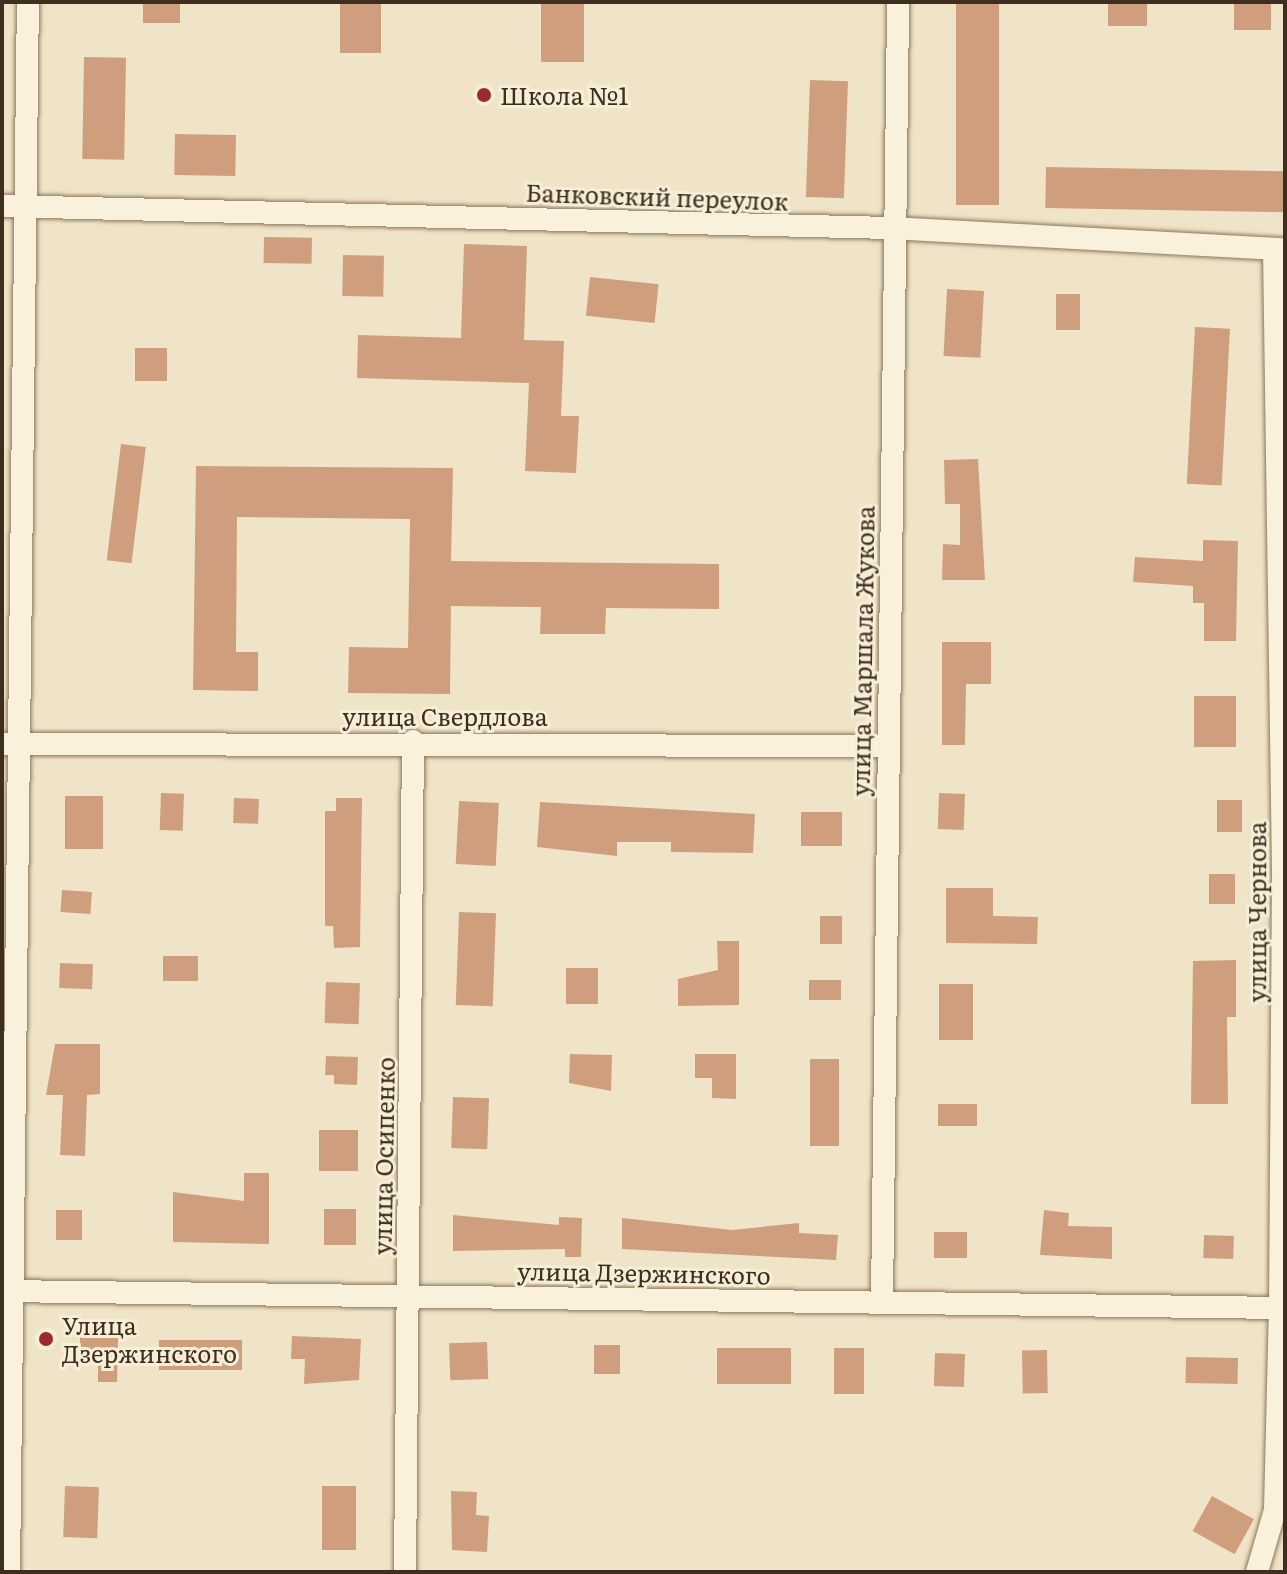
<!DOCTYPE html>
<meta charset="utf-8">
<style>
body{margin:0}
#map{position:relative;width:1287px;height:1574px;overflow:hidden;background:#f0e4c8;font-family:Literata,serif}
div>[style]{position:absolute}
.building>*{inset:0;background:#cf9f7d;transform-origin:0 0}
.roads{filter:drop-shadow(0 0 2px #8d765c) drop-shadow(0 0 2px #8d765c)}
.minor>*{height:22px;margin:-11px;padding:0 11px;transform-origin:11px;border-radius:11px;background:#faf1dc}
.dots>*{width:22px;height:22px;translate:-50% -50%;box-sizing:border-box;border:4px solid #f7eed8;border-radius:50%}
span{translate:-50% -50%;white-space:nowrap;text-align:center;line-height:1.15;-webkit-text-stroke:6px #f7eed8;paint-order:stroke}
.poi-label{font-size:24px;color:#3d2e20}
.left{translate:0 -50%;text-align:left}
.street-label{font-size:24px;color:#3d2e20}
.frame{position:absolute;inset:0;border:4px solid #3d2e20;pointer-events:none}
</style>
<div id="map">
<div class="building">
<div style="left:143px;top:2px;width:37px;height:21px"></div>
<div style="left:340px;top:2px;width:41px;height:51px"></div>
<div style="left:541px;top:2px;width:43px;height:60px"></div>
<div style="left:956px;top:2px;width:43px;height:203px"></div>
<div style="left:1108px;top:2px;width:39px;height:24px"></div>
<div style="left:1234px;top:2px;width:37px;height:28px"></div>
<div style="left:84px;top:57px;width:42px;height:102px;rotate:1deg"></div>
<div style="left:810px;top:80px;width:38px;height:117px;rotate:2deg"></div>
<div style="left:175px;top:134px;width:61px;height:41px;rotate:1deg"></div>
<div style="left:1046px;top:167px;width:239px;height:41px;rotate:1deg"></div>
<div style="left:264px;top:237px;width:48px;height:26px;rotate:1deg"></div>
<div style="clip-path:polygon(464px 244px,527px 246px,524px 340px,564px 341px,561px 416px,579px 416px,576px 473px,525px 471px,529px 383px,357px 378px,358px 335px,461px 338px)"></div>
<div style="left:343px;top:255px;width:41px;height:41px;rotate:1deg"></div>
<div style="left:590px;top:277px;width:69px;height:39px;rotate:6deg"></div>
<div style="left:947px;top:289px;width:37px;height:67px;rotate:3deg"></div>
<div style="left:1056px;top:294px;width:24px;height:36px"></div>
<div style="left:1195px;top:327px;width:35px;height:157px;rotate:3deg"></div>
<div style="left:135px;top:348px;width:32px;height:33px"></div>
<div style="left:121px;top:444px;width:25px;height:117px;rotate:7deg"></div>
<div style="clip-path:polygon(978px 459px,985px 580px,942px 580px,943px 544px,960px 545px,960px 504px,945px 504px,944px 460px)"></div>
<div style="clip-path:polygon(196px 466px,453px 468px,451px 561px,719px 564px,719px 609px,606px 608px,605px 634px,540px 634px,541px 607px,451px 606px,450px 694px,348px 693px,349px 647px,408px 648px,410px 519px,237px 517px,236px 652px,258px 652px,258px 691px,193px 690px)"></div>
<div style="clip-path:polygon(1203px 540px,1238px 541px,1236px 641px,1204px 641px,1204px 603px,1193px 603px,1193px 586px,1133px 582px,1135px 557px,1203px 561px)"></div>
<div style="clip-path:polygon(942px 642px,991px 642px,991px 684px,966px 684px,965px 745px,942px 745px)"></div>
<div style="left:1236px;top:696px;width:51px;height:42px;rotate:90deg"></div>
<div style="left:161px;top:793px;width:23px;height:37px;rotate:2deg"></div>
<div style="left:939px;top:793px;width:26px;height:36px;rotate:2deg"></div>
<div style="left:65px;top:796px;width:38px;height:53px"></div>
<div style="left:234px;top:798px;width:25px;height:25px;rotate:2deg"></div>
<div style="clip-path:polygon(336px 798px,362px 798px,360px 947px,334px 948px,333px 926px,325px 926px,325px 811px,336px 811px)"></div>
<div style="left:1217px;top:800px;width:25px;height:32px"></div>
<div style="left:459px;top:801px;width:40px;height:63px;rotate:3deg"></div>
<div style="clip-path:polygon(540px 802px,755px 814px,753px 853px,671px 852px,671px 842px,617px 842px,617px 856px,537px 847px)"></div>
<div style="left:842px;top:812px;width:34px;height:41px;rotate:90deg"></div>
<div style="left:1209px;top:874px;width:26px;height:30px"></div>
<div style="clip-path:polygon(946px 888px,993px 888px,993px 916px,1038px 917px,1037px 944px,946px 943px)"></div>
<div style="left:62px;top:890px;width:30px;height:22px;rotate:4deg"></div>
<div style="left:459px;top:912px;width:37px;height:93px;rotate:2deg"></div>
<div style="left:820px;top:916px;width:22px;height:28px"></div>
<div style="clip-path:polygon(717px 941px,739px 941px,739px 1005px,678px 1006px,678px 979px,718px 970px)"></div>
<div style="left:163px;top:956px;width:35px;height:25px"></div>
<div style="clip-path:polygon(1236px 960px,1236px 1017px,1227px 1017px,1228px 1104px,1191px 1104px,1193px 961px)"></div>
<div style="left:60px;top:963px;width:33px;height:25px;rotate:2deg"></div>
<div style="left:566px;top:968px;width:32px;height:36px"></div>
<div style="left:809px;top:980px;width:32px;height:20px"></div>
<div style="left:326px;top:982px;width:34px;height:41px;rotate:2deg"></div>
<div style="left:939px;top:984px;width:34px;height:56px"></div>
<div style="clip-path:polygon(55px 1044px,100px 1044px,100px 1094px,87px 1095px,85px 1156px,60px 1155px,63px 1095px,46px 1095px)"></div>
<div style="clip-path:polygon(570px 1054px,612px 1055px,611px 1091px,569px 1083px)"></div>
<div style="clip-path:polygon(695px 1054px,736px 1054px,736px 1099px,712px 1098px,712px 1078px,695px 1078px)"></div>
<div style="clip-path:polygon(326px 1056px,358px 1057px,357px 1085px,334px 1084px,334px 1075px,325px 1075px)"></div>
<div style="left:810px;top:1059px;width:29px;height:87px"></div>
<div style="left:453px;top:1097px;width:36px;height:51px;rotate:2deg"></div>
<div style="left:977px;top:1104px;width:22px;height:39px;rotate:90deg"></div>
<div style="left:319px;top:1130px;width:39px;height:41px"></div>
<div style="clip-path:polygon(244px 1173px,269px 1173px,269px 1244px,173px 1242px,173px 1192px,244px 1201px)"></div>
<div style="left:324px;top:1209px;width:32px;height:36px"></div>
<div style="left:56px;top:1210px;width:26px;height:30px"></div>
<div style="clip-path:polygon(1044px 1210px,1069px 1213px,1068px 1226px,1112px 1227px,1112px 1259px,1040px 1255px)"></div>
<div style="clip-path:polygon(453px 1215px,559px 1225px,559px 1217px,582px 1218px,581px 1257px,565px 1257px,565px 1249px,453px 1251px)"></div>
<div style="clip-path:polygon(622px 1218px,732px 1230px,799px 1223px,799px 1233px,838px 1235px,836px 1260px,622px 1249px)"></div>
<div style="left:934px;top:1232px;width:33px;height:26px"></div>
<div style="left:1204px;top:1235px;width:30px;height:23px;rotate:2deg"></div>
<div style="clip-path:polygon(292px 1336px,361px 1339px,359px 1380px,304px 1384px,305px 1359px,291px 1359px)"></div>
<div style="clip-path:polygon(80px 1337px,118px 1338px,117px 1382px,98px 1382px,98px 1362px,80px 1361px)"></div>
<div style="left:242px;top:1340px;width:30px;height:83px;rotate:90deg"></div>
<div style="left:487px;top:1342px;width:37px;height:38px;rotate:88deg"></div>
<div style="left:594px;top:1345px;width:26px;height:29px"></div>
<div style="left:717px;top:1348px;width:74px;height:36px"></div>
<div style="left:834px;top:1348px;width:30px;height:46px"></div>
<div style="left:1047px;top:1350px;width:43px;height:25px;rotate:89deg"></div>
<div style="left:965px;top:1354px;width:33px;height:30px;rotate:92deg"></div>
<div style="left:1186px;top:1357px;width:52px;height:26px;rotate:1deg"></div>
<div style="left:65px;top:1486px;width:34px;height:51px;rotate:2deg"></div>
<div style="left:322px;top:1486px;width:34px;height:64px"></div>
<div style="clip-path:polygon(451px 1491px,477px 1492px,476px 1515px,489px 1516px,487px 1552px,452px 1550px)"></div>
<div style="left:1212px;top:1496px;width:48px;height:40px;rotate:29deg"></div>
</div>
<div class="roads">
<div class="minor">
<div style="left:2px;top:206px;width:890px;rotate:1.42deg"></div>
<div style="left:892px;top:228px;width:394px;rotate:3.1deg"></div>
<div style="left:2px;top:744px;width:886px;rotate:0.13deg"></div>
<div style="left:2px;top:1291px;width:1283px;rotate:0.76deg"></div>
<div style="left:882px;top:1300px;width:1298px;rotate:-89.29deg"></div>
<div style="left:9px;top:1572px;width:1570px;rotate:-89.31deg"></div>
<div style="left:405px;top:1572px;width:831px;rotate:-89.45deg"></div>
<div style="left:1257px;top:1572px;width:65px;rotate:-73.8deg"></div>
<div style="left:1275px;top:1510px;width:202px;rotate:-88.6deg"></div>
<div style="left:1280px;top:1308px;width:438px;rotate:-89.6deg"></div>
<div style="left:1283px;top:870px;width:621px;rotate:-90.83deg"></div>
</div>
</div>
<div class="dots">
<div style="left:484px;top:95px;background:#9e2a2b"></div>
<div style="left:46px;top:1339px;background:#9e2a2b"></div>
</div>
<div class="poi-label">
<span class="left" style="left:500px;top:95px">Школа №1</span>
<span class="left" style="left:62px;top:1339px">Улица<br>Дзержинского</span>
</div>
<div class="street-label">
<span style="left:657px;top:196px;rotate:2deg">Банковский переулок</span>
<span style="left:862px;top:651px;rotate:-89deg">улица Маршала Жукова</span>
<span style="left:445px;top:716px">улица Свердлова</span>
<span style="left:1256px;top:912px;rotate:-90deg">улица Чернова</span>
<span style="left:383px;top:1156px;rotate:-89deg">улица Осипенко</span>
<span style="left:644px;top:1272px;rotate:1deg">улица Дзержинского</span>
</div>
<div class="frame"></div>
</div>
